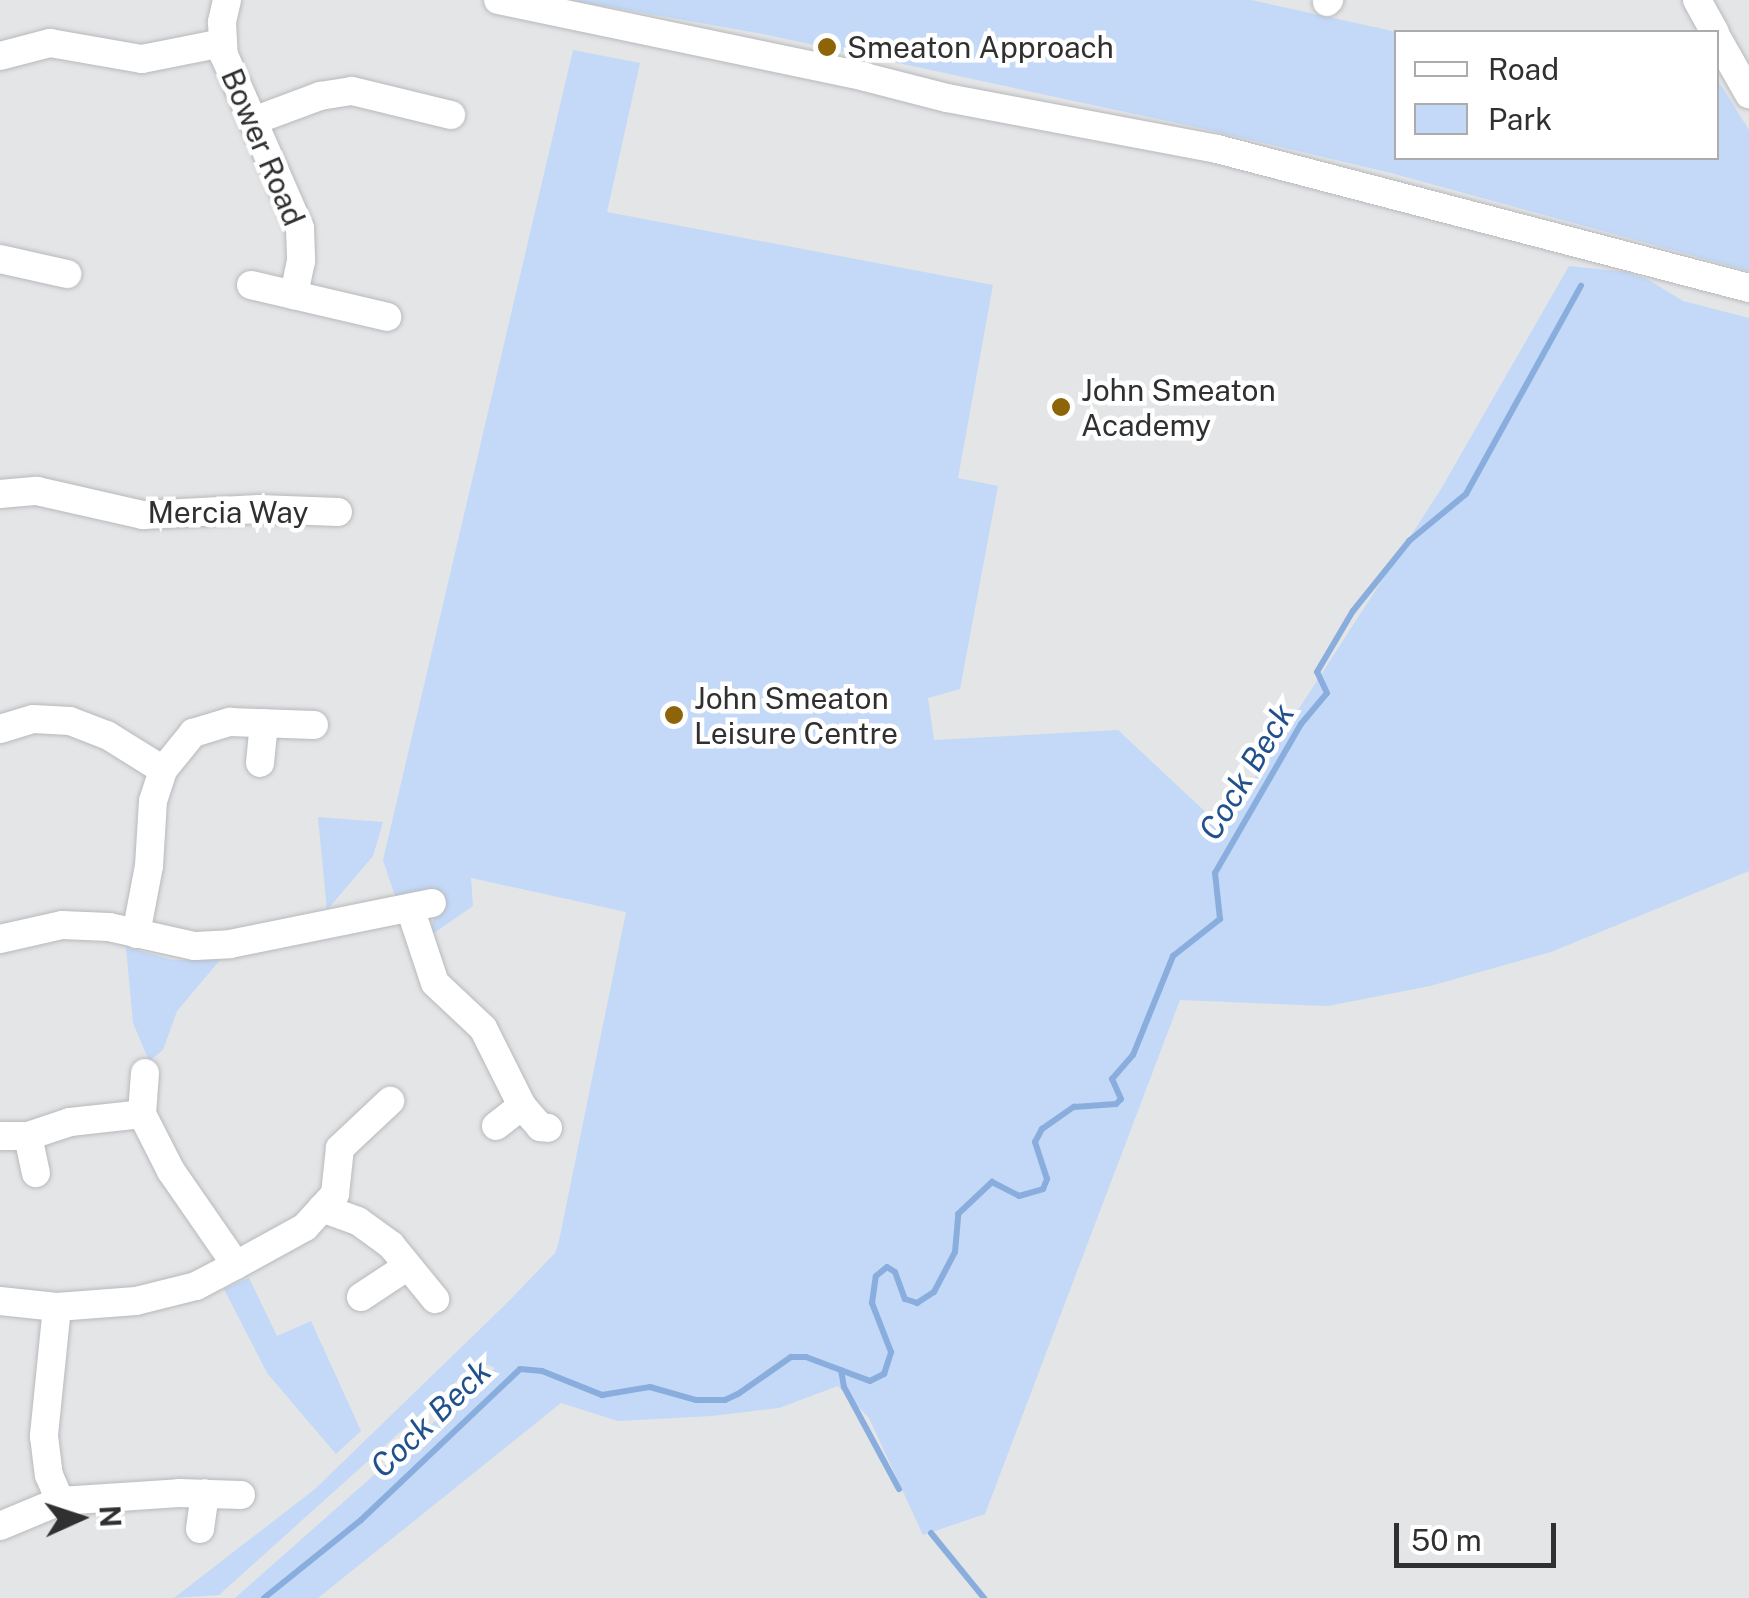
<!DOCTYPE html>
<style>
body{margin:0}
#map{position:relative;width:1749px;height:1598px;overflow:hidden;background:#e3e5e7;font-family:"Public Sans",sans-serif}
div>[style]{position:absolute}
.green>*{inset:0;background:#c3d9f7}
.stream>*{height:6px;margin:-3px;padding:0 3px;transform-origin:3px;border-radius:3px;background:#89aede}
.roads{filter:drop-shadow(0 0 2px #b8b9bc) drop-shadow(0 0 2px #b8b9bc)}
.minor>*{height:28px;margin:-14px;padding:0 14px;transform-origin:14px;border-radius:14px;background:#fff}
.dots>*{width:28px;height:28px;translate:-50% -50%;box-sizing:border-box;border:5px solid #fff;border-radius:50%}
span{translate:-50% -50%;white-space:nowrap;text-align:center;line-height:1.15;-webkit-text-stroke:9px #fff;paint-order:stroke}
.poi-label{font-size:30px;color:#303031}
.left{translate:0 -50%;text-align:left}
.street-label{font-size:30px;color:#303031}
.water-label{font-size:32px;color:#21518c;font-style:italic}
.legend{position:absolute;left:1394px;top:30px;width:325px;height:130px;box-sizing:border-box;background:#fff;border:2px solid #acacad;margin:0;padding:12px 18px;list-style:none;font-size:30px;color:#303031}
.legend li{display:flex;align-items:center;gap:20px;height:50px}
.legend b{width:50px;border:2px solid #acacad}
.north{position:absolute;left:30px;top:1468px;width:100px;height:100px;-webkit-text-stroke:8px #fff;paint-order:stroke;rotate:87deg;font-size:28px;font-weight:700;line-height:40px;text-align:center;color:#303031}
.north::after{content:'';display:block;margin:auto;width:35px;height:45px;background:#303031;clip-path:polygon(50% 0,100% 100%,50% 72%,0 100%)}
.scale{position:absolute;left:1394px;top:1523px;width:162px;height:45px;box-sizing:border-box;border:5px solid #303031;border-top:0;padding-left:12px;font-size:30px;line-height:35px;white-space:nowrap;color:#303031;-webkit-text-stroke:8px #fff;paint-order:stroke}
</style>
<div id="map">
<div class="green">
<div style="clip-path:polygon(570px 0,1251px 0,1397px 32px,1396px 158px,1716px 158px,1717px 79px,1749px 130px,1749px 271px,1391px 173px,1200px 128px,763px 34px)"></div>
<div style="clip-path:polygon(573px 50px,640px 63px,607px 212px,993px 285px,958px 478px,998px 486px,960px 689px,928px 698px,934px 740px,1118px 730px,1212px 818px,1220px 831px,1441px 489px,1569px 266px,1626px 272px,1647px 279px,1683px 301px,1749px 318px,1749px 871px,1551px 952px,1430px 986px,1328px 1006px,1180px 1000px,985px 1514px,923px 1535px,869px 1418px,838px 1386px,779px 1408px,712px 1416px,618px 1421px,561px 1403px,318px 1598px,235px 1598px,495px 1368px,479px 1361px,219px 1595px,174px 1598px,315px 1489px,508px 1302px,555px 1253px,559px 1241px,626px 912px,471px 878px,473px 906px,431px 935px,433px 920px,446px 907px,443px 893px,396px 899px,383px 860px)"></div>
<div style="clip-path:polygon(318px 817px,383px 822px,373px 856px,327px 910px)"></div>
<div style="clip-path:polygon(126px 947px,173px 960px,220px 960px,177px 1011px,163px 1050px,149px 1061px,133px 1023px)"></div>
<div style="clip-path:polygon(249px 1278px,277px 1336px,311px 1321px,361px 1431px,336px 1454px,267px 1373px,224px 1289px)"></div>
</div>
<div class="stream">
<div style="left:841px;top:1370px;width:17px;rotate:80deg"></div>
<div style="left:844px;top:1387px;width:116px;rotate:61.7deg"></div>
<div style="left:931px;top:1533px;width:84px;rotate:50.8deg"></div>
<div style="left:264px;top:1598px;width:124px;rotate:-38.8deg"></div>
<div style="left:361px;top:1520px;width:219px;rotate:-43.5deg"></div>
<div style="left:520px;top:1369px;width:22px;rotate:5deg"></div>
<div style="left:542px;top:1371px;width:65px;rotate:21.8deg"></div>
<div style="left:602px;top:1395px;width:49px;rotate:-9.5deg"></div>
<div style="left:650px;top:1387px;width:48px;rotate:15.8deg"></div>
<div style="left:696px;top:1400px;width:29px"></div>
<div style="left:725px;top:1400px;width:14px;rotate:-25deg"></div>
<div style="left:738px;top:1394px;width:65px;rotate:-34.9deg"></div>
<div style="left:791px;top:1357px;width:15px"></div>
<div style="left:806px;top:1357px;width:68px;rotate:20.6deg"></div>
<div style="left:870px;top:1381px;width:16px;rotate:-27deg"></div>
<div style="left:884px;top:1374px;width:23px;rotate:-72deg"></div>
<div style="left:891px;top:1352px;width:53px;rotate:-111.2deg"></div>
<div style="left:872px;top:1303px;width:27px;rotate:-82deg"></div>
<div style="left:876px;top:1276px;width:14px;rotate:-39deg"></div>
<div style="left:887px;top:1267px;width:9px;rotate:32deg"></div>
<div style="left:895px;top:1272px;width:29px;rotate:70deg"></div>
<div style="left:905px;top:1299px;width:13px;rotate:18deg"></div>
<div style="left:917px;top:1303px;width:20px;rotate:-33deg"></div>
<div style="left:934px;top:1292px;width:45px;rotate:-62.3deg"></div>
<div style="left:955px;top:1252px;width:38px;rotate:-85deg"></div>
<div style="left:958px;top:1214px;width:47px;rotate:-43.3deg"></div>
<div style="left:992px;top:1182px;width:30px;rotate:27deg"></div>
<div style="left:1019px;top:1196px;width:25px;rotate:-16deg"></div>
<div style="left:1043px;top:1189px;width:11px;rotate:-68deg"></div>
<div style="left:1047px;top:1179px;width:39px;rotate:-108deg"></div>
<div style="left:1035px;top:1142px;width:15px;rotate:-62deg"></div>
<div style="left:1042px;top:1129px;width:39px;rotate:-35deg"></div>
<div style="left:1074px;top:1107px;width:42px;rotate:-4.1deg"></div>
<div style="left:1116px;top:1104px;width:7px;rotate:-45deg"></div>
<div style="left:1121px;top:1099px;width:22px;rotate:-114deg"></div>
<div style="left:1112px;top:1079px;width:32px;rotate:-49deg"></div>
<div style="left:1133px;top:1055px;width:107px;rotate:-68deg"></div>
<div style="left:1173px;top:956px;width:60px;rotate:-38.2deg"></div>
<div style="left:1220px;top:919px;width:46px;rotate:-96.2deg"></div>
<div style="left:1215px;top:873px;width:172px;rotate:-60deg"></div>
<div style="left:1301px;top:724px;width:40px;rotate:-50deg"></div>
<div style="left:1327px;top:693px;width:23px;rotate:-115deg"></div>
<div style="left:1317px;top:672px;width:71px;rotate:-59.5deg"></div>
<div style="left:1353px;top:611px;width:90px;rotate:-51.3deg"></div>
<div style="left:1409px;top:541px;width:74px;rotate:-39.5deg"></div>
<div style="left:1466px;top:494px;width:238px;rotate:-61.1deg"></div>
</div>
<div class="roads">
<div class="minor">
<div style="left:227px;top:0;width:23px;rotate:103deg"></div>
<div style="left:222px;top:22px;width:33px;rotate:87deg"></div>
<div style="left:224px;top:55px;width:189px;rotate:66.3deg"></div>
<div style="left:300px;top:228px;width:33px;rotate:88deg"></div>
<div style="left:301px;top:261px;width:35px;rotate:102deg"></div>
<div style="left:498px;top:0;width:375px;rotate:11.8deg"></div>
<div style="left:865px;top:77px;width:85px;rotate:14.4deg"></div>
<div style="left:947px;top:98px;width:275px;rotate:10.7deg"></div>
<div style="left:1217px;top:149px;width:550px;rotate:14.64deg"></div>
<div style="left:1697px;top:0;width:37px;rotate:61deg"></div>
<div style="left:1327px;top:2px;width:3px;rotate:-45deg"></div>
<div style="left:1716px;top:36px;width:67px;rotate:60.4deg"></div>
<div style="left:0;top:56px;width:52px;rotate:-14.6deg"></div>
<div style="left:50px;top:43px;width:93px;rotate:9.9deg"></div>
<div style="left:142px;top:59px;width:82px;rotate:-11.3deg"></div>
<div style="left:253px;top:121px;width:72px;rotate:-20.5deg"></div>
<div style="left:320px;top:96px;width:32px;rotate:-9deg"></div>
<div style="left:352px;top:91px;width:102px;rotate:13.6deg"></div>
<div style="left:0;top:259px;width:69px;rotate:12.6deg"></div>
<div style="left:251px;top:285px;width:140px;rotate:13.2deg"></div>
<div style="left:0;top:494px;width:37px;rotate:-5deg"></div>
<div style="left:37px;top:491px;width:109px;rotate:12.8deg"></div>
<div style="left:143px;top:515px;width:116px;rotate:-3deg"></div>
<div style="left:259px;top:509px;width:79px;rotate:2.2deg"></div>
<div style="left:0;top:729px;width:34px;rotate:-17deg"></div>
<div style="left:33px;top:719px;width:37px;rotate:3deg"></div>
<div style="left:70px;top:721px;width:40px;rotate:21deg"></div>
<div style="left:107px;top:735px;width:66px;rotate:32deg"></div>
<div style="left:260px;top:763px;width:40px;rotate:-84.3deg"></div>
<div style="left:410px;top:908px;width:79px;rotate:71.6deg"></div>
<div style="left:435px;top:983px;width:66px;rotate:43.2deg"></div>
<div style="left:483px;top:1028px;width:87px;rotate:63.4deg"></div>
<div style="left:136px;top:934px;width:69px;rotate:-79.2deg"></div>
<div style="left:149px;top:866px;width:65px;rotate:-86.5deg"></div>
<div style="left:153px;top:801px;width:33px;rotate:-72deg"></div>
<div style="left:163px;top:770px;width:48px;rotate:-51deg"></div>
<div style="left:193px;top:733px;width:39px;rotate:-17deg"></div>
<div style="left:230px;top:722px;width:84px;rotate:2deg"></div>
<div style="left:0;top:939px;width:64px;rotate:-12.7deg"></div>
<div style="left:62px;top:925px;width:47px;rotate:2.4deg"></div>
<div style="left:109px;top:927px;width:88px;rotate:12.5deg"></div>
<div style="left:195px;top:946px;width:35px;rotate:-3deg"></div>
<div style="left:230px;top:944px;width:206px;rotate:-11.5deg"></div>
<div style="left:142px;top:1114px;width:41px;rotate:-85.8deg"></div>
<div style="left:496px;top:1126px;width:33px;rotate:-38deg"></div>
<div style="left:522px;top:1106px;width:28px;rotate:49deg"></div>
<div style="left:540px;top:1127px;width:8px;rotate:7deg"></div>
<div style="left:0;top:1136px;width:28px"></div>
<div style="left:28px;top:1136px;width:44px;rotate:-18.4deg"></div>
<div style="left:70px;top:1122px;width:72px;rotate:-6.3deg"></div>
<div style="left:142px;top:1114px;width:64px;rotate:63deg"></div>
<div style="left:171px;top:1171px;width:114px;rotate:55.3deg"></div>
<div style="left:28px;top:1136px;width:38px;rotate:78deg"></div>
<div style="left:322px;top:1208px;width:38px;rotate:20deg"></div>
<div style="left:358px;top:1221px;width:41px;rotate:36deg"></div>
<div style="left:391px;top:1245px;width:70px;rotate:50.8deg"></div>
<div style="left:361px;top:1297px;width:56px;rotate:-33.4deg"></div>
<div style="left:0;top:1301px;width:57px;rotate:6deg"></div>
<div style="left:57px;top:1307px;width:79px;rotate:-4.3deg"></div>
<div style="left:136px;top:1301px;width:62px;rotate:-14deg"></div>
<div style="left:196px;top:1286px;width:45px;rotate:-27.7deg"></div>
<div style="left:236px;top:1265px;width:79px;rotate:-28.8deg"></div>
<div style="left:305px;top:1227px;width:45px;rotate:-47.7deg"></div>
<div style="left:335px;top:1194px;width:46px;rotate:-83.8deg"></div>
<div style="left:340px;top:1148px;width:69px;rotate:-43.2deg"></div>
<div style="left:57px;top:1307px;width:130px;rotate:95.8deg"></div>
<div style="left:44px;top:1436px;width:39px;rotate:83deg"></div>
<div style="left:49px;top:1475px;width:28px;rotate:67deg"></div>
<div style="left:60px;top:1501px;width:119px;rotate:-3.8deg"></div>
<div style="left:179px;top:1493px;width:62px;rotate:1.8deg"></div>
<div style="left:0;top:1526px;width:65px;rotate:-22.6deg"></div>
<div style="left:200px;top:1529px;width:36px;rotate:-82deg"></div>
</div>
</div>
<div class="dots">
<div style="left:827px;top:47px;background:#8d6508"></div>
<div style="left:1061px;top:407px;background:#8d6508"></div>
<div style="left:674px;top:715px;background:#8d6508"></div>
</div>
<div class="poi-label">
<span class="left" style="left:847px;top:47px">Smeaton Approach</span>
<span class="left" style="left:1081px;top:407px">John Smeaton<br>Academy</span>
<span class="left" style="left:694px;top:715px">John Smeaton<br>Leisure Centre</span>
</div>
<div class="street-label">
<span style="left:263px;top:147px;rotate:67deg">Bower Road</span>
<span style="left:228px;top:512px">Mercia Way</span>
</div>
<div class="water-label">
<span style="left:1247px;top:772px;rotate:-59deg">Cock Beck</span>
<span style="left:431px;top:1419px;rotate:-44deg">Cock Beck</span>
</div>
<ul class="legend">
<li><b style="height:12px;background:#fff"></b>Road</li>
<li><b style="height:28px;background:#c3d9f7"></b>Park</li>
</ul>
<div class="north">N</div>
<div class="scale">50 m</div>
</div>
